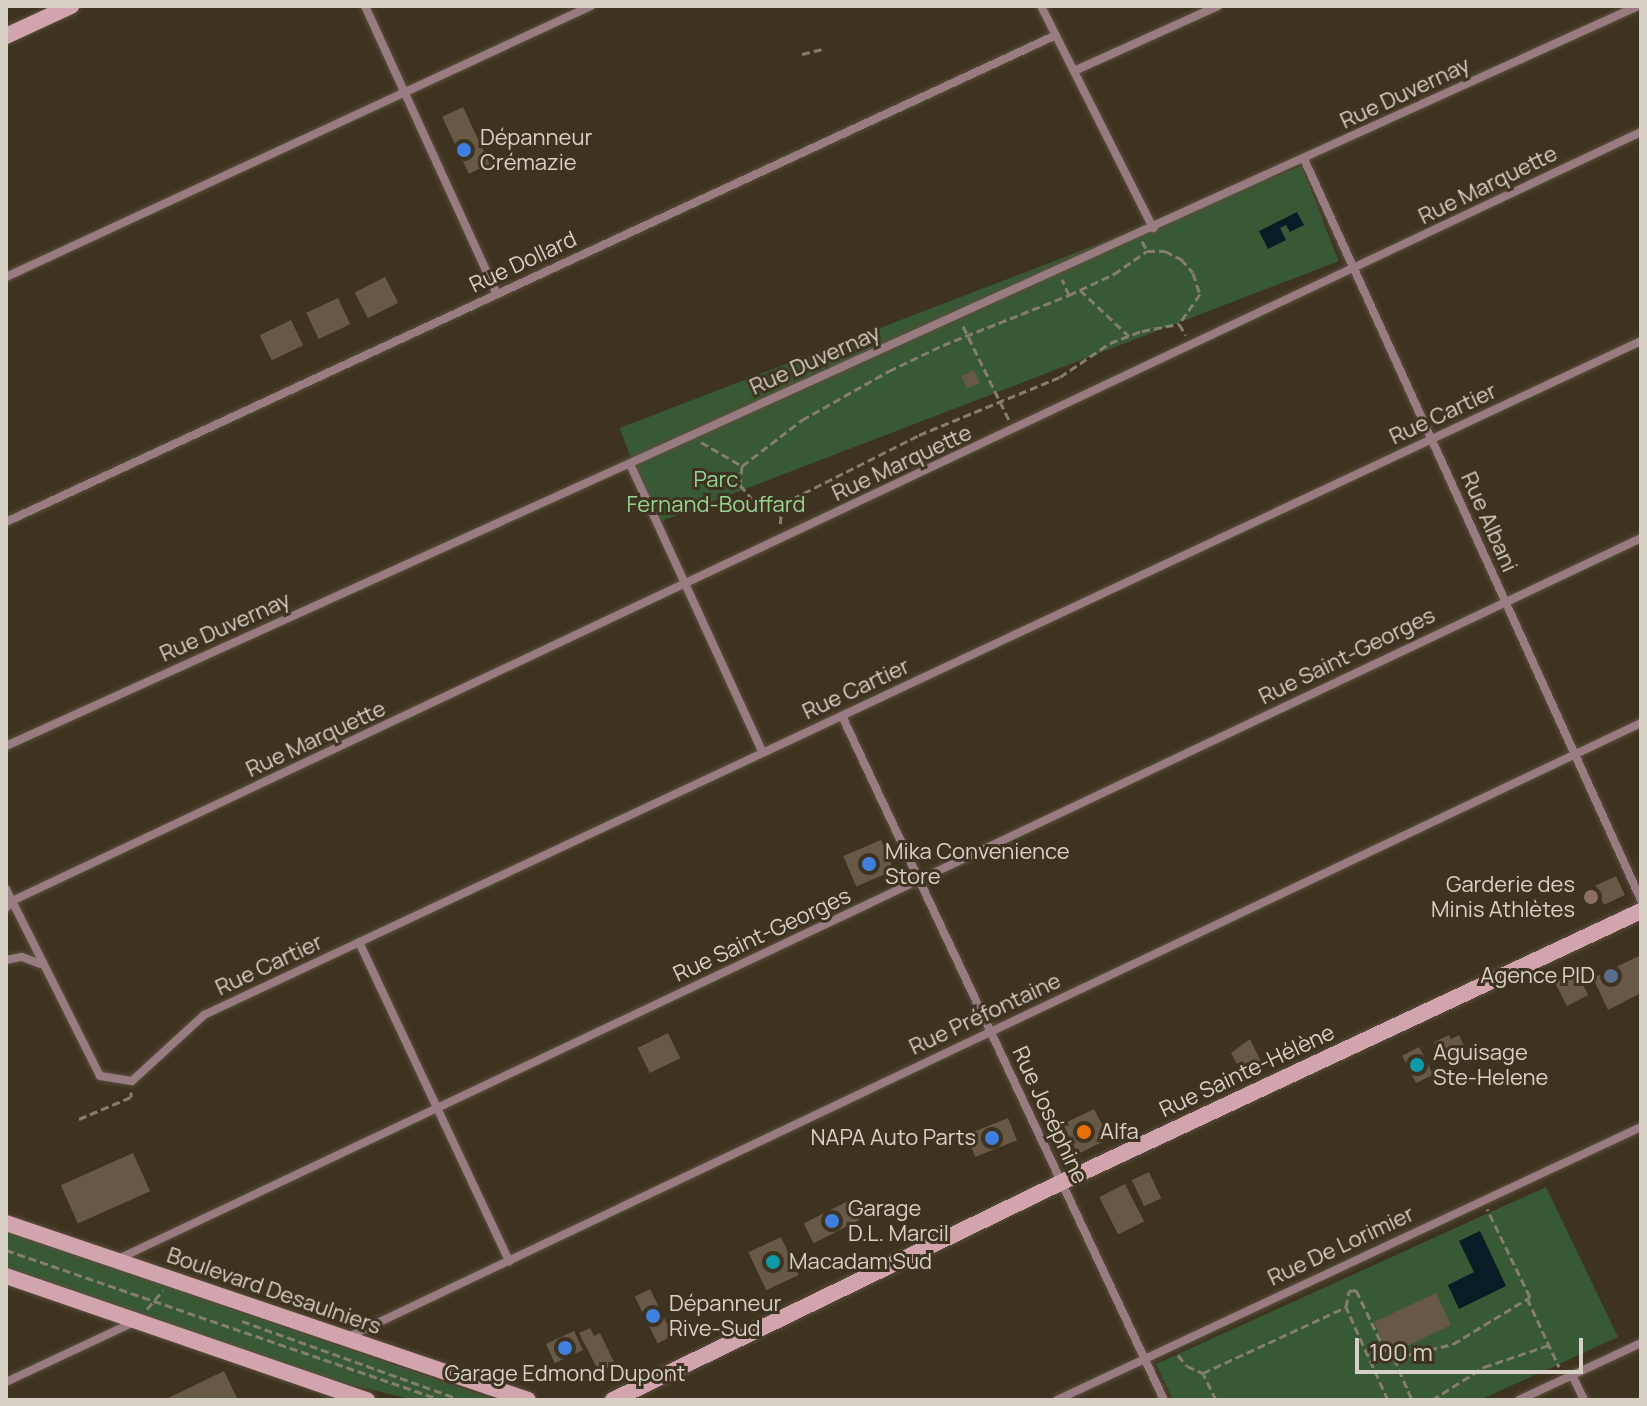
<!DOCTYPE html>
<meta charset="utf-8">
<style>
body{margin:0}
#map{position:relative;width:1647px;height:1406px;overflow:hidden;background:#3e3320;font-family:Manrope,sans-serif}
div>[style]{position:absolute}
.green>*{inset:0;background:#375934;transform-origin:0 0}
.water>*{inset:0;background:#071c25}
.building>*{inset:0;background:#675946;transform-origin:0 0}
.path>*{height:3px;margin-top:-1.5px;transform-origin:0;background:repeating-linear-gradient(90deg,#857d6d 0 8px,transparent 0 12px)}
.roads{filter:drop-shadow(0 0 2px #5a4f3e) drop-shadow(0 0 2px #5a4f3e)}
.street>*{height:8px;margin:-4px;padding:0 4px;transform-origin:4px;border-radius:4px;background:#997c82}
.secondary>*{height:16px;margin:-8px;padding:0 8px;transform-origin:8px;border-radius:8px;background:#d2a4ad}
.dots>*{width:22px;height:22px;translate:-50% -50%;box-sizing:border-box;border:4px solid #3e3320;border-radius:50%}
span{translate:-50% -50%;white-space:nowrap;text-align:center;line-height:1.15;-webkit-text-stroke:6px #3e3320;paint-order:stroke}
.street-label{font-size:22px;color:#d7d1c5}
.poi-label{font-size:22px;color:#d7d1c5}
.left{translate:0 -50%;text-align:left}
.right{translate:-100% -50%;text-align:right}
.park-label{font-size:22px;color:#97d492}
.frame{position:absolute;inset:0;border:8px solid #d7d1c5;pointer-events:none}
.scale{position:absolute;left:1355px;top:1338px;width:228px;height:36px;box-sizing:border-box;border:4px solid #d7d1c5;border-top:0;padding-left:10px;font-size:24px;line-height:28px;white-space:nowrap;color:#d7d1c5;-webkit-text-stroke:6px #3e3320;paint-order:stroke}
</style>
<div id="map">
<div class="green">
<div style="left:1302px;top:166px;width:102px;height:731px;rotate:69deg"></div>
<div style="clip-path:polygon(1546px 1187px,1618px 1337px,1480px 1400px,1173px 1400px,1156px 1364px)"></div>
<div style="clip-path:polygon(6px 1229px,157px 1283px,496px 1400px,415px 1400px,330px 1380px,6px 1269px)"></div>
</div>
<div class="water">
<div style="clip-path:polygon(1297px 212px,1304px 225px,1290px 232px,1286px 225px,1280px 228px,1286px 240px,1268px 249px,1259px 231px)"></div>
<div style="clip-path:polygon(1480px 1231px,1506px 1286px,1459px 1309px,1448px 1285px,1474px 1272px,1459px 1241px)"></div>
</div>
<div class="building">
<div style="left:463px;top:107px;width:63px;height:23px;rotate:65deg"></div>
<div style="left:385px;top:277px;width:29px;height:34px;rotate:63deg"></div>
<div style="left:338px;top:298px;width:29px;height:35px;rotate:65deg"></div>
<div style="left:291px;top:320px;width:28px;height:35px;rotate:64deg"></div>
<div style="left:974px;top:370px;width:14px;height:14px;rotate:65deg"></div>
<div style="left:881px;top:840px;width:33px;height:41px;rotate:67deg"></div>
<div style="left:1616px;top:876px;width:21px;height:23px;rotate:65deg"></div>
<div style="clip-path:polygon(1641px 955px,1641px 993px,1608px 1010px,1593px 978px)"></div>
<div style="left:1576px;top:971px;width:27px;height:24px;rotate:63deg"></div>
<div style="left:668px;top:1033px;width:28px;height:34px;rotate:64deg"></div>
<div style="clip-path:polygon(1449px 1035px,1451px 1039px,1459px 1035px,1465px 1048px,1460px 1051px,1459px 1062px,1449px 1067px,1434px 1042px)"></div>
<div style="clip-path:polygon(1250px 1039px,1262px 1064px,1242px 1074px,1231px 1053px)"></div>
<div style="left:1419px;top:1047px;width:31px;height:19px;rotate:63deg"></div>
<div style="clip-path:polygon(1094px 1109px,1105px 1130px,1098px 1133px,1102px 1142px,1078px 1154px,1063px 1124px)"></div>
<div style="left:1008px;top:1118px;width:24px;height:45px;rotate:68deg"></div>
<div style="left:133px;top:1153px;width:42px;height:79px;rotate:66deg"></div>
<div style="left:1149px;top:1172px;width:29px;height:19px;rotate:65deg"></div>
<div style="left:1125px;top:1184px;width:42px;height:29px;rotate:63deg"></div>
<div style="left:850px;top:1200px;width:22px;height:52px;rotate:63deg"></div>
<div style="left:781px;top:1237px;width:42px;height:36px;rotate:65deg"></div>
<div style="left:650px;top:1289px;width:52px;height:17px;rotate:64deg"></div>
<div style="clip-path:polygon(1436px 1293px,1451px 1325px,1392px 1353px,1387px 1351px,1374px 1322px)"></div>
<div style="clip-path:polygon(590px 1328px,594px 1336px,600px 1333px,615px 1364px,599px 1372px,579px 1333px)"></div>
<div style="left:574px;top:1331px;width:21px;height:31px;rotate:65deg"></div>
<div style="clip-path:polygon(224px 1371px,238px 1400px,164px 1400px)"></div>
</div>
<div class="path">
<div style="left:802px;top:54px;width:21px;rotate:-14deg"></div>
<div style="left:1142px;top:241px;width:11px;rotate:63deg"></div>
<div style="left:1147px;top:251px;width:18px"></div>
<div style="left:1165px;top:251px;width:18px;rotate:27deg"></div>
<div style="left:1181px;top:259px;width:18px;rotate:49deg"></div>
<div style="left:1193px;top:273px;width:22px;rotate:72deg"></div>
<div style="left:1200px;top:294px;width:37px;rotate:125deg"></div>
<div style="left:1179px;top:324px;width:13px;rotate:58deg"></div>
<div style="left:1080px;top:290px;width:67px;rotate:43.2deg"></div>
<div style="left:1069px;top:295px;width:50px;rotate:-25deg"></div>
<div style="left:1114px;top:274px;width:40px;rotate:-34.9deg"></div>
<div style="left:963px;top:326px;width:105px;rotate:63.9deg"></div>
<div style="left:701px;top:442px;width:48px;rotate:30.3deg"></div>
<div style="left:742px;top:466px;width:19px;rotate:96deg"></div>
<div style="left:740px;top:485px;width:18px;rotate:49deg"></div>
<div style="left:752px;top:499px;width:30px;rotate:9deg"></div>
<div style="left:782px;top:504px;width:22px;rotate:95deg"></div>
<div style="left:742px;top:466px;width:76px;rotate:-37.5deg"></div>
<div style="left:802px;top:420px;width:100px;rotate:-29.4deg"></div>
<div style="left:889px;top:371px;width:60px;rotate:-25.7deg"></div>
<div style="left:943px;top:345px;width:136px;rotate:-21.6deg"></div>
<div style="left:1069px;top:295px;width:17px;rotate:-114deg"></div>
<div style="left:782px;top:504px;width:153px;rotate:-26.7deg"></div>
<div style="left:919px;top:435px;width:152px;rotate:-22.4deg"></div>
<div style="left:1060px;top:377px;width:60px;rotate:-34.2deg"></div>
<div style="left:1110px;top:343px;width:34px;rotate:-21deg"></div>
<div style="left:1142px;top:331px;width:38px;rotate:-11deg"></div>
<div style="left:79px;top:1119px;width:56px;rotate:-22.9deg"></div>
<div style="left:131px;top:1097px;width:5px;rotate:-90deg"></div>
<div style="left:6px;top:1250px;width:460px;rotate:19deg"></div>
<div style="left:1527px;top:1298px;width:76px;rotate:65.1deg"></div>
<div style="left:147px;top:1309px;width:25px;rotate:-50deg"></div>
<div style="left:242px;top:1321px;width:233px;rotate:19.8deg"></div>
<div style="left:1178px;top:1355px;width:14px;rotate:51deg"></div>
<div style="left:1187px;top:1366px;width:17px;rotate:24deg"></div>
<div style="left:1394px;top:1358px;width:61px;rotate:-13.3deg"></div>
<div style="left:1453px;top:1344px;width:90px;rotate:-31.4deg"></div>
<div style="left:1530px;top:1297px;width:98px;rotate:-116deg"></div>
<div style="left:1216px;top:1400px;width:30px;rotate:-116deg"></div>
<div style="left:1203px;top:1373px;width:157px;rotate:-24.8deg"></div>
<div style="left:1388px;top:1400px;width:102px;rotate:-114.3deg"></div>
<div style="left:1346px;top:1307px;width:16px;rotate:-79deg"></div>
<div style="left:1349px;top:1291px;width:7px;rotate:-8deg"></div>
<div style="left:1356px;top:1290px;width:76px;rotate:64.4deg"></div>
<div style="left:1389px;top:1359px;width:5px;rotate:-11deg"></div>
<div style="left:1394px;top:1358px;width:46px;rotate:66.8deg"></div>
<div style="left:1432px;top:1400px;width:62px;rotate:-32.4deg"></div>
<div style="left:1484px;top:1367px;width:69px;rotate:-18.7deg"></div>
</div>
<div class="roads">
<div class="street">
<div style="left:365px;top:6px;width:317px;rotate:65.4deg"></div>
<div style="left:1041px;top:6px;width:249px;rotate:63.2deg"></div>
<div style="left:1074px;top:71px;width:158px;rotate:-24.3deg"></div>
<div style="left:1304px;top:159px;width:814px;rotate:65.54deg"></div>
<div style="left:6px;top:277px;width:645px;rotate:-24.86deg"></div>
<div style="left:630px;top:464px;width:318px;rotate:65.3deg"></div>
<div style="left:6px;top:522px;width:1157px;rotate:-24.88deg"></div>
<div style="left:842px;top:716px;width:756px;rotate:64.79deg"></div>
<div style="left:6px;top:746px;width:1792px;rotate:-24.39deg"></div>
<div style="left:6px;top:889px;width:209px;rotate:63.3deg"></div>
<div style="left:100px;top:1076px;width:32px;rotate:9deg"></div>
<div style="left:132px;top:1081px;width:98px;rotate:-42.5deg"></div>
<div style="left:204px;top:1015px;width:1587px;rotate:-25.13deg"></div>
<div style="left:6px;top:908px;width:9px;rotate:-49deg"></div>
<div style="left:12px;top:901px;width:1801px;rotate:-25.27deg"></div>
<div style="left:359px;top:942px;width:353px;rotate:64.8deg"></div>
<div style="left:6px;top:960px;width:16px;rotate:-11deg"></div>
<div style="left:22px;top:957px;width:19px;rotate:21deg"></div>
<div style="left:116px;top:1260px;width:1687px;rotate:-25.33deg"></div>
<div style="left:348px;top:1337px;width:1431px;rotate:-25.4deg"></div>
<div style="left:1572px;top:1375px;width:28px;rotate:64deg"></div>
<div style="left:6px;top:1382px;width:144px;rotate:-25.1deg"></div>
<div style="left:1057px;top:1400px;width:645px;rotate:-25.05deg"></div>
<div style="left:1519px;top:1400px;width:135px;rotate:-25deg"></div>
</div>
<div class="secondary">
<div style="left:6px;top:36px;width:72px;rotate:-24.8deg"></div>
<div style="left:6px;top:1223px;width:551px;rotate:18.73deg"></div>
<div style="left:6px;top:1276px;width:382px;rotate:19deg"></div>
<div style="left:613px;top:1400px;width:499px;rotate:-25.9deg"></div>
<div style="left:1062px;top:1182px;width:639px;rotate:-25.08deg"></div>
</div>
</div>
<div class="dots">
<div style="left:464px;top:150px;background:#3f7fe0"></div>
<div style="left:869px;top:864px;background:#3f7fe0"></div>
<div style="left:1591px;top:897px;background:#8d6e63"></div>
<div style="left:1611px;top:976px;background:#5c6f8a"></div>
<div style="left:1417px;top:1065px;background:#0f9aa8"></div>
<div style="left:1084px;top:1132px;background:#e8710a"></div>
<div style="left:992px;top:1138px;background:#3f7fe0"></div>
<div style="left:832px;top:1221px;background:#3f7fe0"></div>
<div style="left:773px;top:1262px;background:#0f9aa8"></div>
<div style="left:653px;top:1316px;background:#3f7fe0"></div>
<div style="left:565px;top:1348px;background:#3f7fe0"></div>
</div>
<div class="street-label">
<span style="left:1405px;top:93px;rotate:-25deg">Rue Duvernay</span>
<span style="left:1488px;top:185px;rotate:-26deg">Rue Marquette</span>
<span style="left:523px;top:262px;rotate:-25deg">Rue Dollard</span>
<span style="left:815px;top:360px;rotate:-24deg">Rue Duvernay</span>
<span style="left:1443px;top:414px;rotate:-25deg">Rue Cartier</span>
<span style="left:902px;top:463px;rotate:-25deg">Rue Marquette</span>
<span style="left:1489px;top:522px;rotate:66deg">Rue Albani</span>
<span style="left:225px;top:627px;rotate:-24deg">Rue Duvernay</span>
<span style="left:1347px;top:656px;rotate:-26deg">Rue Saint-Georges</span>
<span style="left:856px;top:689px;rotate:-25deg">Rue Cartier</span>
<span style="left:316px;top:739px;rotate:-25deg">Rue Marquette</span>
<span style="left:762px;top:935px;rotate:-25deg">Rue Saint-Georges</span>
<span style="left:269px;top:965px;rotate:-25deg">Rue Cartier</span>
<span style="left:985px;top:1014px;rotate:-25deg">Rue Préfontaine</span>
<span style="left:1247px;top:1071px;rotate:-25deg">Rue Sainte-Hélène</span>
<span style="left:1050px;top:1115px;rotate:65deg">Rue Joséphine</span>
<span style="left:1341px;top:1246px;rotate:-25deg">Rue De Lorimier</span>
<span style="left:274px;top:1291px;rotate:19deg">Boulevard Desaulniers</span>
</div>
<div class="poi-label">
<span class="left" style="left:480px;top:150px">Dépanneur<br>Crémazie</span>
<span class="left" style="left:885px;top:864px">Mika Convenience<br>Store</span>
<span class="right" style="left:1575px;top:897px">Garderie des<br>Minis Athlètes</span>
<span class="right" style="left:1595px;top:976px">Agence PID</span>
<span class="left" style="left:1433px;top:1065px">Aguisage<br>Ste-Helene</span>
<span class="left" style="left:1100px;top:1132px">Alfa</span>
<span class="right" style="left:976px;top:1138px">NAPA Auto Parts</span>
<span class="left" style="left:848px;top:1221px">Garage<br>D.L. Marcil</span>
<span class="left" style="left:789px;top:1262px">Macadam Sud</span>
<span class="left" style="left:669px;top:1316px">Dépanneur<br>Rive-Sud</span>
<span style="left:565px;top:1374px">Garage Edmond Dupont</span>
</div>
<div class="park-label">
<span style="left:716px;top:492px">Parc<br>Fernand-Bouffard</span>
</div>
<div class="frame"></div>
<div class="scale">100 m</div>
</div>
